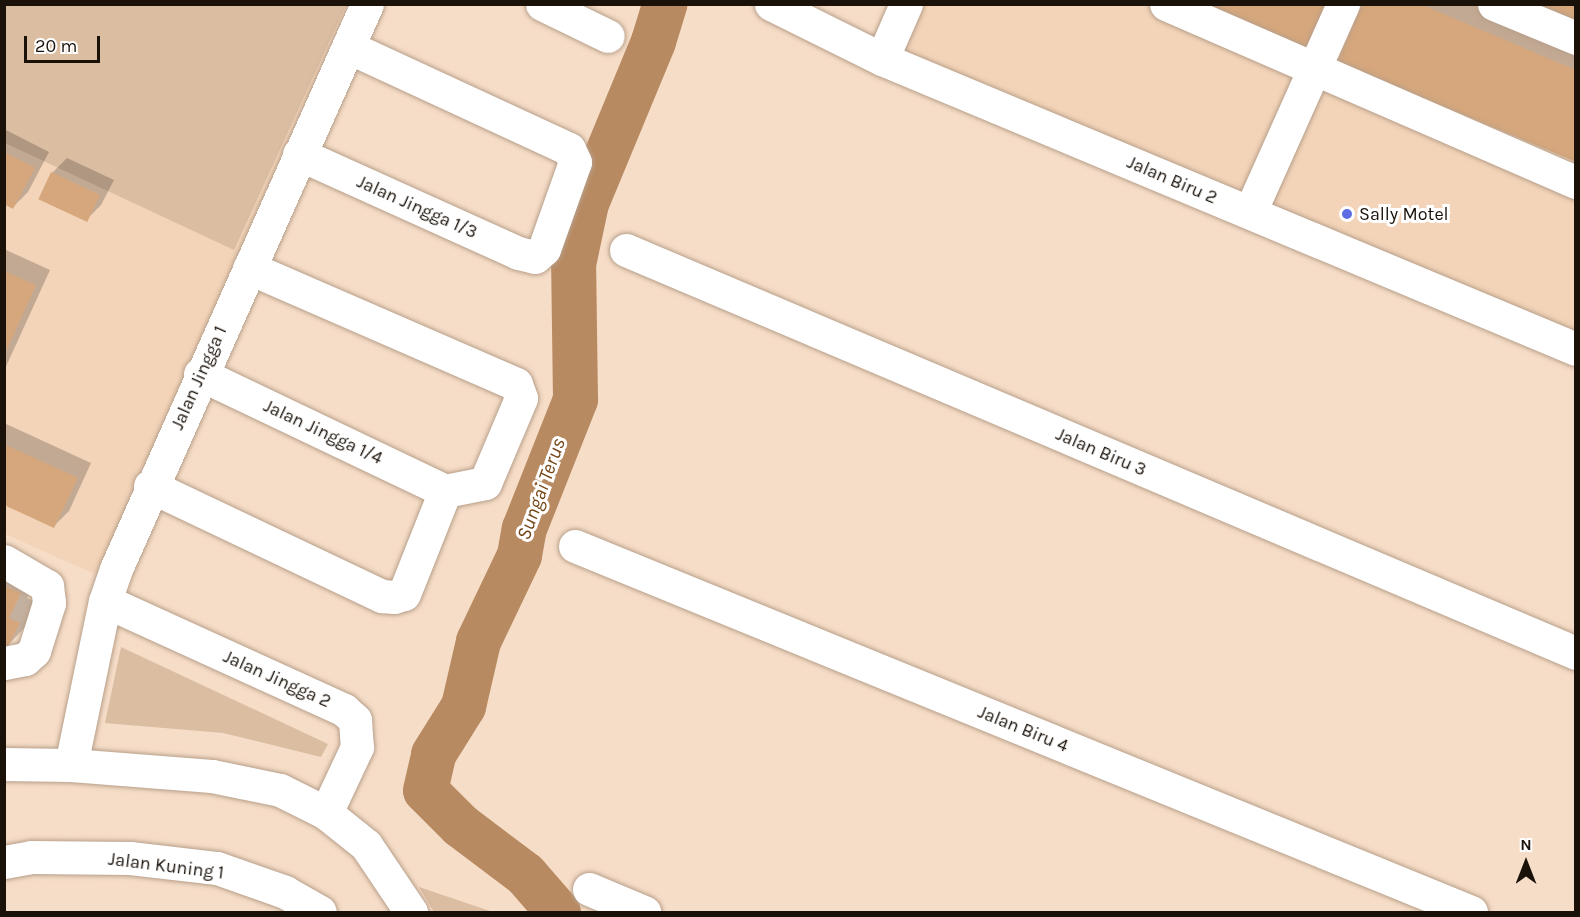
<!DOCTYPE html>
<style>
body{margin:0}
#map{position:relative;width:1580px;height:917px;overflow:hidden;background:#f6ddc7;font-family:Karla,sans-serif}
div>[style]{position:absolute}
.built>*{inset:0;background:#f3d4b8}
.green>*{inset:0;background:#dbbda2}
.shadow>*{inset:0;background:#0003}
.river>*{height:45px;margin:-22.5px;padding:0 22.5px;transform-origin:22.5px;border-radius:22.5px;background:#b88a61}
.building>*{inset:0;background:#d6a77c;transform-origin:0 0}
.roads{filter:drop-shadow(0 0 2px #b79f8a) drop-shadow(0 0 2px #b79f8a)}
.minor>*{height:33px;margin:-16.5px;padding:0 16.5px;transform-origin:16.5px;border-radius:16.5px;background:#fff}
.dots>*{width:16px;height:16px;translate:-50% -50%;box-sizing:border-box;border:3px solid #fff;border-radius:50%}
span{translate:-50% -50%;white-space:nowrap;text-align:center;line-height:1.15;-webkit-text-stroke:6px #fff;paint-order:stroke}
.street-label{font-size:18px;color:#1a1109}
.poi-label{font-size:18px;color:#1a1109}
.left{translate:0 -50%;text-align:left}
.water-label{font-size:20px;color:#754716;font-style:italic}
.frame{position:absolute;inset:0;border:6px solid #1a1109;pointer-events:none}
.north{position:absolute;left:1496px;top:833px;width:60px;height:60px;-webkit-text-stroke:4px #fff;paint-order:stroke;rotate:0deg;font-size:16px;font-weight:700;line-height:24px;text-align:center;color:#1a1109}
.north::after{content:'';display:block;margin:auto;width:21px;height:27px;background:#1a1109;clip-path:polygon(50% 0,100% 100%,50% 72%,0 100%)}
.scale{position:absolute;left:24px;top:36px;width:76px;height:27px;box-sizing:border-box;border:3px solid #1a1109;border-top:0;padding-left:8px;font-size:18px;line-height:21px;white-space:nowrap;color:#1a1109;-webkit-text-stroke:4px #fff;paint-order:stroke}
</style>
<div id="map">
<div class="built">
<div style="clip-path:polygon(5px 5px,348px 5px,97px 575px,5px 534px)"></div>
<div style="clip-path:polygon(921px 5px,1575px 5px,1575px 340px,900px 54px)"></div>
</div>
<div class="green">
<div style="clip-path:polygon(5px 4px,346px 4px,346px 5px,234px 250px,5px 143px)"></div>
<div style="clip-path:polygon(121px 647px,328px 744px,321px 757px,223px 733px,105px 723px)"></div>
<div style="clip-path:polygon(419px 887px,493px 912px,434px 912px)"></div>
</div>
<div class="shadow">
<div style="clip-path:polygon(1363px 4px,1485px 4px,1576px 42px,1576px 161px)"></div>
<div style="clip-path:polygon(4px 129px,49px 152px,28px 192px,13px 207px,4px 202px)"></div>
<div style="clip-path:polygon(67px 158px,114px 180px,101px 205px,86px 220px,52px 173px)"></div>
<div style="clip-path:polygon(4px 249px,50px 270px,4px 371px)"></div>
<div style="clip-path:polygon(4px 423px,91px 463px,69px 511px,54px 526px,4px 503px)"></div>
<div style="clip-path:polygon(4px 557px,39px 573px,27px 598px,38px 603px,27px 625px,8px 645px,4px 643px)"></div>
</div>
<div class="river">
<div style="left:558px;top:912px;width:50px;rotate:-131deg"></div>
<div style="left:525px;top:874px;width:81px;rotate:-143deg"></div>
<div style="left:460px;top:825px;width:49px;rotate:-135deg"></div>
<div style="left:425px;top:790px;width:37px;rotate:-77deg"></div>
<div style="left:433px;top:754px;width:57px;rotate:-58deg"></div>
<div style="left:463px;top:706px;width:67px;rotate:-77deg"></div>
<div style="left:478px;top:641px;width:95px;rotate:-64.5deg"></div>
<div style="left:519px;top:555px;width:27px;rotate:-80deg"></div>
<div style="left:524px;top:528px;width:139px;rotate:-68.4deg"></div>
<div style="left:575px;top:399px;width:135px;rotate:-90.8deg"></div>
<div style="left:573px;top:264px;width:62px;rotate:-78deg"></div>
<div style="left:586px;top:203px;width:175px;rotate:-67.5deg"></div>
<div style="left:653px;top:41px;width:39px;rotate:-73deg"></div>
</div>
<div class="building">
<div style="clip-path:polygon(1198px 4px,1334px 4px,1313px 53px)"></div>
<div style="clip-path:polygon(1362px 4px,1420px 4px,1576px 70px,1576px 162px,1337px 62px)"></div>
<div style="clip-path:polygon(1576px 4px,1576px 29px,1517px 5px)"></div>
<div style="clip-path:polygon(4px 152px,35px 168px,13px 209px,4px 204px)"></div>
<div style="left:51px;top:172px;width:54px;height:30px;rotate:25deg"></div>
<div style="clip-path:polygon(4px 271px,36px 285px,4px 356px)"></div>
<div style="clip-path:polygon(4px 444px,78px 478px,54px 528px,4px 505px)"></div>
<div style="clip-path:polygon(4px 586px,21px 593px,9px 618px,20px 623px,8px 647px,4px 645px)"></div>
</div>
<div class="roads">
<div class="minor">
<div style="left:542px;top:4px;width:73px;rotate:25.9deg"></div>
<div style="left:771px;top:4px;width:124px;rotate:26.4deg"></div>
<div style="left:882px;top:59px;width:752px;rotate:22.68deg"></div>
<div style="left:1166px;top:4px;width:447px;rotate:23.5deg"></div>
<div style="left:1494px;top:4px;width:89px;rotate:22.5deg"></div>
<div style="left:882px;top:59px;width:60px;rotate:-66.4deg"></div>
<div style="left:299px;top:154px;width:240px;rotate:24.3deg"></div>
<div style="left:518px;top:253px;width:17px;rotate:13deg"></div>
<div style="left:535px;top:257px;width:12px;rotate:-42deg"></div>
<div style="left:544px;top:249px;width:92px;rotate:-70.4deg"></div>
<div style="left:575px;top:162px;width:14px;rotate:-115deg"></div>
<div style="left:569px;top:149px;width:243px;rotate:-155.2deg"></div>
<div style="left:1250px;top:212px;width:228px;rotate:-65.9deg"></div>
<div style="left:626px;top:250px;width:1032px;rotate:22.99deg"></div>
<div style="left:200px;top:374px;width:272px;rotate:25.5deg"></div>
<div style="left:445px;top:491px;width:41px;rotate:-11.3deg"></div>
<div style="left:485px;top:483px;width:92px;rotate:-67deg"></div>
<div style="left:521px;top:398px;width:15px;rotate:-110deg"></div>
<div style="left:516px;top:384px;width:291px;rotate:-156.5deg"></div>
<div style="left:150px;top:486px;width:257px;rotate:25.4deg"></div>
<div style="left:382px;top:596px;width:12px;rotate:5deg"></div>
<div style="left:394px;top:597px;width:10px;rotate:-17deg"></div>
<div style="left:404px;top:594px;width:111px;rotate:-68.3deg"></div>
<div style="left:575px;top:546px;width:968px;rotate:22.22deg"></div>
<div style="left:4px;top:561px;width:50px;rotate:30.2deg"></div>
<div style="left:47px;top:586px;width:17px;rotate:83deg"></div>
<div style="left:49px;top:603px;width:50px;rotate:107.4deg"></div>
<div style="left:34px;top:651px;width:12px;rotate:138deg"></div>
<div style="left:25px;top:659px;width:21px;rotate:169deg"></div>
<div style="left:105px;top:601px;width:263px;rotate:24.5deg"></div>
<div style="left:344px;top:710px;width:15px;rotate:42deg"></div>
<div style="left:355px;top:720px;width:27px;rotate:86deg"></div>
<div style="left:357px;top:747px;width:73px;rotate:115.2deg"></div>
<div style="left:4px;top:764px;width:67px;rotate:0.9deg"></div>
<div style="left:71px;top:765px;width:141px;rotate:4.5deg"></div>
<div style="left:212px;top:776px;width:69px;rotate:11.6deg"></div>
<div style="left:280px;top:790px;width:51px;rotate:26.6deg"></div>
<div style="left:326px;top:813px;width:51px;rotate:38.7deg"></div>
<div style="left:366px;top:845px;width:81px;rotate:56.1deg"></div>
<div style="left:71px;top:765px;width:167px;rotate:-78.3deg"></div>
<div style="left:105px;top:601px;width:34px;rotate:-71deg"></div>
<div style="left:116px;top:569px;width:618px;rotate:-66.05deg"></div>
<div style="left:4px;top:862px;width:27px;rotate:-10deg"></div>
<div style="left:31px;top:857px;width:99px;rotate:0.6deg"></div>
<div style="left:130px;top:858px;width:88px;rotate:6.6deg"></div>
<div style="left:217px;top:868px;width:72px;rotate:19.4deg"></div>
<div style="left:285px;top:892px;width:40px;rotate:29.7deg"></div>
<div style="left:589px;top:889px;width:60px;rotate:22.7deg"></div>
</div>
</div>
<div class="dots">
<div style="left:1347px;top:214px;background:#5d6ee5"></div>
</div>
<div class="street-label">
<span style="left:1172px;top:180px;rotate:23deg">Jalan Biru 2</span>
<span style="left:417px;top:207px;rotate:24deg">Jalan Jingga 1/3</span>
<span style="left:199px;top:378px;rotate:-66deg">Jalan Jingga 1</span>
<span style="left:323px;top:432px;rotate:25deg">Jalan Jingga 1/4</span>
<span style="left:1101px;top:452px;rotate:23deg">Jalan Biru 3</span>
<span style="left:277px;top:679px;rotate:24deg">Jalan Jingga 2</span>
<span style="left:1023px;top:729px;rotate:22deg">Jalan Biru 4</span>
<span style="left:166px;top:866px;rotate:7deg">Jalan Kuning 1</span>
</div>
<div class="poi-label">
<span class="left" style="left:1359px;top:214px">Sally Motel</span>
</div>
<div class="water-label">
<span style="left:541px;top:489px;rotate:-70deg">Sungai Terus</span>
</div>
<div class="frame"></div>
<div class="north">N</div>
<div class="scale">20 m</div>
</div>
